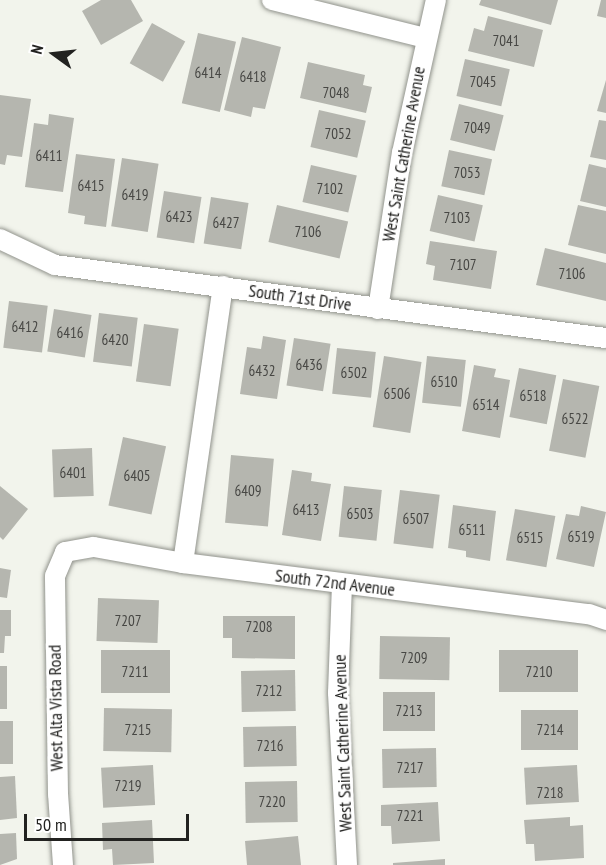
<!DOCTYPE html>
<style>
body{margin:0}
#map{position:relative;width:606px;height:865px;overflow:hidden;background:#f2f4ec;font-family:"PT Sans Narrow",sans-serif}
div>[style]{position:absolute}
.building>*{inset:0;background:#b5b6af;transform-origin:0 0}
.roads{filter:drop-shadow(0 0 2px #91938c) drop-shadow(0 0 2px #91938c)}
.minor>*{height:20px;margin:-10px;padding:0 10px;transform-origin:10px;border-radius:10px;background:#fff}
span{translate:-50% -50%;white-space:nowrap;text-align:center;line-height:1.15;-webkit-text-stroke:5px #fff;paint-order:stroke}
.number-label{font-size:15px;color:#474744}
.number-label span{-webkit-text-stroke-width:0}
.street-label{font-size:18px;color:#222220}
.north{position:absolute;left:24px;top:24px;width:60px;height:60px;-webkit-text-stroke:4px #fff;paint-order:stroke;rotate:285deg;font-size:16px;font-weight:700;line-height:24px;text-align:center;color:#222220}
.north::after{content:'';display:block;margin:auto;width:21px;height:27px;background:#222220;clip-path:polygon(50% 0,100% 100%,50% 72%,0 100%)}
.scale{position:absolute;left:24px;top:814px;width:165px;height:27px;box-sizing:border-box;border:3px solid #222220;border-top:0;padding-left:8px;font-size:18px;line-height:21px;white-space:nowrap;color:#222220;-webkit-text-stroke:4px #fff;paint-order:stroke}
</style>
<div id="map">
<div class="building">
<div style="clip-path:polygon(101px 0,131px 0,143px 21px,101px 45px,82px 11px)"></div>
<div style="clip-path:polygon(481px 0,558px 0,551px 25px,479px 5px)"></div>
<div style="clip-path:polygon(601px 0,606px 0,606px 18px,597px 16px)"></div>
<div style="clip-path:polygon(488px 16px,543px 30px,534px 67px,468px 51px,474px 28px,484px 31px)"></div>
<div style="left:152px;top:23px;width:38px;height:46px;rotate:29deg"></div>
<div style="left:198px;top:33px;width:39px;height:72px;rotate:13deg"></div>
<div style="clip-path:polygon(242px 37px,281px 47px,265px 109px,253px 107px,251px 117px,224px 110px)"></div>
<div style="left:465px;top:59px;width:46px;height:38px;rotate:13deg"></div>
<div style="clip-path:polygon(308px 62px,365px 75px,363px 85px,372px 87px,366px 113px,300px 98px)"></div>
<div style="clip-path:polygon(606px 80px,606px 113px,597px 111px)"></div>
<div style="clip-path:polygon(0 95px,31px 99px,22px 157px,7px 155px,5px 165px,0 164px)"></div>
<div style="left:459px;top:104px;width:46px;height:37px;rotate:14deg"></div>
<div style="left:319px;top:110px;width:48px;height:38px;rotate:13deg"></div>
<div style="clip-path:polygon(49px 114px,74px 118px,63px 192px,25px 187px,34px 123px,48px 125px)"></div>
<div style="clip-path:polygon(599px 120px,606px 121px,606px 160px,590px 157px)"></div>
<div style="left:449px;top:150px;width:44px;height:37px;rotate:12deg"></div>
<div style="clip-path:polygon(76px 154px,115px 159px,106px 227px,84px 224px,85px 216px,68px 213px)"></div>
<div style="left:122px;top:158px;width:37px;height:69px;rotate:9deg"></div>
<div style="clip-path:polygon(589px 164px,606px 168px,606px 207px,580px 201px)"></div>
<div style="left:311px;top:165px;width:47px;height:38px;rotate:13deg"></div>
<div style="left:164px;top:191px;width:38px;height:47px;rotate:9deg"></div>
<div style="left:438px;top:195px;width:46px;height:37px;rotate:13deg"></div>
<div style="left:211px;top:197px;width:38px;height:47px;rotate:9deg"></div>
<div style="left:277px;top:205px;width:73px;height:38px;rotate:13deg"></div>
<div style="clip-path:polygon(578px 205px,606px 211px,606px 254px,568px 245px)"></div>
<div style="clip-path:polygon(430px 241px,497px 251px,491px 289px,433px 280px,435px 266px,426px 264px)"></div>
<div style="clip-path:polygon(545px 248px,606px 263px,606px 301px,536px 285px)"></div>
<div style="left:9px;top:301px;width:39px;height:47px;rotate:7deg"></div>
<div style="left:54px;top:309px;width:38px;height:43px;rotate:9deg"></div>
<div style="left:99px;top:313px;width:39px;height:49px;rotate:7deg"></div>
<div style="left:144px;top:324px;width:35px;height:58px;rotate:8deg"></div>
<div style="clip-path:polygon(263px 336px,286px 340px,277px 399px,240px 394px,247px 347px,261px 349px)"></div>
<div style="left:294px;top:338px;width:37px;height:48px;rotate:9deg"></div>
<div style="left:337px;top:348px;width:39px;height:46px;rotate:6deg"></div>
<div style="left:384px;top:356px;width:38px;height:72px;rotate:9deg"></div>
<div style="left:427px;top:356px;width:39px;height:47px;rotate:6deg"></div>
<div style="clip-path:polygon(474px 365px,496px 369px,494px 377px,510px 380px,500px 438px,462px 431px)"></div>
<div style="left:519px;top:368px;width:38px;height:50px;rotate:11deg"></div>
<div style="left:563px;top:379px;width:37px;height:73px;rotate:11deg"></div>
<div style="left:123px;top:437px;width:44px;height:70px;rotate:12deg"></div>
<div style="left:92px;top:448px;width:48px;height:40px;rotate:88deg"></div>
<div style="left:231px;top:455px;width:43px;height:68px;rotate:5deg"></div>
<div style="clip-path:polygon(292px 470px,312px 473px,311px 481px,331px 484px,321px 541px,282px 535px)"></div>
<div style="clip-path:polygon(0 486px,28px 509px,3px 540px,0 537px)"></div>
<div style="left:344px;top:486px;width:38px;height:51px;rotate:6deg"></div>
<div style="left:400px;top:490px;width:40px;height:54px;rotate:7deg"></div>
<div style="clip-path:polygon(453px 505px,496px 511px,490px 561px,466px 557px,466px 551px,448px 548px)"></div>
<div style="clip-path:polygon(581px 506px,606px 512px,594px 567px,556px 559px,566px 514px,579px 516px)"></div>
<div style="left:515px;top:509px;width:41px;height:52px;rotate:10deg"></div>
<div style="clip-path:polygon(0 568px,11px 570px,7px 598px,0 597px)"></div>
<div style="left:98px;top:598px;width:61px;height:43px;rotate:2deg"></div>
<div style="clip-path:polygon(0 610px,11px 610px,11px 636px,5px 636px,4px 653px,0 653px)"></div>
<div style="clip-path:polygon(223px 616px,295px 616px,295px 659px,232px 658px,232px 638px,223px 638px)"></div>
<div style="left:380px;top:636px;width:70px;height:43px;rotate:1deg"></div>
<div style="left:101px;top:650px;width:69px;height:43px"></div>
<div style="left:578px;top:650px;width:42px;height:79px;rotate:90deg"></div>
<div style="left:0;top:666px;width:7px;height:43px"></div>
<div style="left:295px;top:670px;width:41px;height:54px;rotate:89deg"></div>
<div style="left:383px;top:692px;width:52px;height:39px"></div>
<div style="left:104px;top:708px;width:68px;height:43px;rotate:1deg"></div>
<div style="left:578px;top:710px;width:40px;height:57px;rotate:90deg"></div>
<div style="left:0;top:721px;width:13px;height:43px"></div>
<div style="left:296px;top:726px;width:40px;height:53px;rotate:89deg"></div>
<div style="left:436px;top:748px;width:39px;height:54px;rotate:89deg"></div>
<div style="left:153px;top:765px;width:40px;height:52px;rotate:87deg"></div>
<div style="left:577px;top:765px;width:37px;height:53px;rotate:87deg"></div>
<div style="clip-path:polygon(15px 776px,17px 818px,0 820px,0 777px)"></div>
<div style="left:297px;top:781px;width:41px;height:52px;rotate:89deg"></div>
<div style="clip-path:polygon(438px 802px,440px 841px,392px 844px,391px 826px,381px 826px,381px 805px)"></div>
<div style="clip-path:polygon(570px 817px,570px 826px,583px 825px,584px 858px,535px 861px,534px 844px,526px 844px,524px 820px)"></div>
<div style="clip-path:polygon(152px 820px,154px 863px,113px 865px,112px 849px,103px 850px,102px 823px)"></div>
<div style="clip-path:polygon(16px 833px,17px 859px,0 865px,0 834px)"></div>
<div style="clip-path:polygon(298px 836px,301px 865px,247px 865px,245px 841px)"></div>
<div style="clip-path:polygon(445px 859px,445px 865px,393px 865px,393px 863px)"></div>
</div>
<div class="roads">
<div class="minor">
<div style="left:272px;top:0;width:159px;rotate:13.9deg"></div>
<div style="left:0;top:239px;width:61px;rotate:25.3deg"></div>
<div style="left:55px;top:265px;width:556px;rotate:7.55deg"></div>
<div style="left:378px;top:309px;width:158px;rotate:-81.3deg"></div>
<div style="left:402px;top:153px;width:157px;rotate:-77.5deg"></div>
<div style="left:183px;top:563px;width:280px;rotate:-81.8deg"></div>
<div style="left:342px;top:584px;width:109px;rotate:92.1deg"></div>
<div style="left:338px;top:693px;width:172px;rotate:87deg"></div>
<div style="left:63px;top:865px;width:71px;rotate:-94deg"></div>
<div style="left:58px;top:794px;width:218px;rotate:-90.8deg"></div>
<div style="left:55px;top:576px;width:26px;rotate:-67deg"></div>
<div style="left:65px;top:552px;width:29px;rotate:-10deg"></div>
<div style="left:94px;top:547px;width:90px;rotate:10.2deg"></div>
<div style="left:183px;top:563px;width:409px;rotate:7.2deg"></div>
<div style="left:589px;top:614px;width:18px;rotate:19deg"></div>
</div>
</div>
<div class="number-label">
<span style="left:506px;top:41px">7041</span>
<span style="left:208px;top:73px">6414</span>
<span style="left:253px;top:77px">6418</span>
<span style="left:483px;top:82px">7045</span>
<span style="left:336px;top:93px">7048</span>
<span style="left:477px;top:128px">7049</span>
<span style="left:338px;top:134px">7052</span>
<span style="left:49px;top:156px">6411</span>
<span style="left:467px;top:173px">7053</span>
<span style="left:91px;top:186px">6415</span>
<span style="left:330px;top:189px">7102</span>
<span style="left:135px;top:195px">6419</span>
<span style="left:179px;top:217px">6423</span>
<span style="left:457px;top:218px">7103</span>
<span style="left:226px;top:223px">6427</span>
<span style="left:308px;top:232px">7106</span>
<span style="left:463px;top:265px">7107</span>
<span style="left:572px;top:274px">7106</span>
<span style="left:25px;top:327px">6412</span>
<span style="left:70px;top:333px">6416</span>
<span style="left:115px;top:340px">6420</span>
<span style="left:309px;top:365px">6436</span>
<span style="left:262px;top:371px">6432</span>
<span style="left:354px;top:373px">6502</span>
<span style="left:444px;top:382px">6510</span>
<span style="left:397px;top:394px">6506</span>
<span style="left:533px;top:396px">6518</span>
<span style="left:486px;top:405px">6514</span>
<span style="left:575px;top:419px">6522</span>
<span style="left:73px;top:473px">6401</span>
<span style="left:137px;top:476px">6405</span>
<span style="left:248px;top:491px">6409</span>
<span style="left:306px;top:510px">6413</span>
<span style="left:360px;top:514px">6503</span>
<span style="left:416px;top:519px">6507</span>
<span style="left:472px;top:530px">6511</span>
<span style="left:581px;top:537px">6519</span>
<span style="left:530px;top:538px">6515</span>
<span style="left:128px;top:621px">7207</span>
<span style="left:259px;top:627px">7208</span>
<span style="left:414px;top:658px">7209</span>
<span style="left:135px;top:672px">7211</span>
<span style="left:539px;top:672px">7210</span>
<span style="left:269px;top:691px">7212</span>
<span style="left:409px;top:711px">7213</span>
<span style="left:138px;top:730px">7215</span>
<span style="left:550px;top:730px">7214</span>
<span style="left:270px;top:746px">7216</span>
<span style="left:410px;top:768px">7217</span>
<span style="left:128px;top:786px">7219</span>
<span style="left:550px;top:793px">7218</span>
<span style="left:272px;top:802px">7220</span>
<span style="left:410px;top:816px">7221</span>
</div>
<div class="street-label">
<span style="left:404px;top:154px;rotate:-80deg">West Saint Catherine Avenue</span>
<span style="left:300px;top:298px;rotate:8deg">South 71st Drive</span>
<span style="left:335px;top:583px;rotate:7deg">South 72nd Avenue</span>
<span style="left:56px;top:708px;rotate:-91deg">West Alta Vista Road</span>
<span style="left:343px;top:743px;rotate:-92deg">West Saint Catherine Avenue</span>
</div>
<div class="north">N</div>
<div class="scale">50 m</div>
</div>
